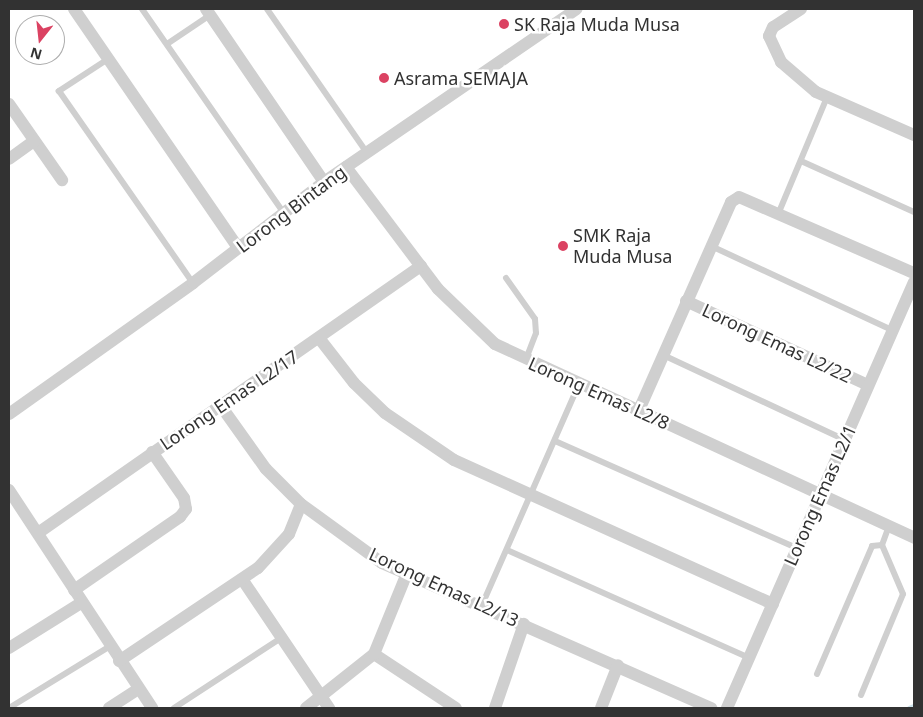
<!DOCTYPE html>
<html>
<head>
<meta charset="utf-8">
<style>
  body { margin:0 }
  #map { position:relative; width:923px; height:717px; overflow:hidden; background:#fff; font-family:"Noto Sans",sans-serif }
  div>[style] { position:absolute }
  .stream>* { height:4px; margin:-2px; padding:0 2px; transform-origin:2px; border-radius:2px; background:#cce2ea }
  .service>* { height:6px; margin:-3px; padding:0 3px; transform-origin:3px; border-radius:3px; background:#cfcfcf }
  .minor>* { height:12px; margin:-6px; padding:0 6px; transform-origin:6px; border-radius:6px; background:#cfcfcf }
  .dots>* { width:14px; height:14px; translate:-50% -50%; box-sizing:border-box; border:2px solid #fff; border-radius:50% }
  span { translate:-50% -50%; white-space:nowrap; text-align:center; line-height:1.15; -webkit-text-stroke:5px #fff; paint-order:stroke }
  .poi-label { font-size:18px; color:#323232 }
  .left { translate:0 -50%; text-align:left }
  .street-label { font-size:18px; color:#323232 }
  .frame { position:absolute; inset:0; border:10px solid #323232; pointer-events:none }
  .north { position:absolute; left:15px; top:15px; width:50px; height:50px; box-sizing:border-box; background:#fff; border:1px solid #adadad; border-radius:50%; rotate:196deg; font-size:14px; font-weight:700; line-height:20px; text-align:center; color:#323232 }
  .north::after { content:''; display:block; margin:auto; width:18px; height:22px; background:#db4262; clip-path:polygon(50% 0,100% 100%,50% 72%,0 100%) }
</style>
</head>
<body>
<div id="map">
  <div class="stream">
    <div style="left:909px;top:708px;width:5px;rotate:-22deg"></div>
  </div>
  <div class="service">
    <div style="left:142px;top:9px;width:249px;rotate:55.2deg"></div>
    <div style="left:267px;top:9px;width:175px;rotate:55.2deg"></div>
    <div style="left:167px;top:44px;width:52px;rotate:-34deg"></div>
    <div style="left:108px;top:59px;width:59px;rotate:146.9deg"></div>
    <div style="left:59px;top:91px;width:234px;rotate:55.1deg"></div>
    <div style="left:801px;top:161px;width:124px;rotate:24.3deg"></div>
    <div style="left:779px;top:212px;width:125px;rotate:-67.3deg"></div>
    <div style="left:711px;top:246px;width:200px;rotate:24.9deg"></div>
    <div style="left:506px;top:278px;width:50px;rotate:54.7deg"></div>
    <div style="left:535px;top:319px;width:14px;rotate:86deg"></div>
    <div style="left:536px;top:333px;width:28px;rotate:111deg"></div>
    <div style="left:663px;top:355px;width:201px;rotate:25deg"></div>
    <div style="left:555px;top:441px;width:265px;rotate:23.9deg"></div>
    <div style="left:507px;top:550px;width:266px;rotate:24deg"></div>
    <div style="left:482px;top:605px;width:241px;rotate:-66.3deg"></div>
    <div style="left:817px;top:674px;width:139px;rotate:-66.7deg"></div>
    <div style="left:872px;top:546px;width:10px;rotate:-6deg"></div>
    <div style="left:861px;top:695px;width:109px;rotate:-67.4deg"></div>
    <div style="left:903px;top:594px;width:53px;rotate:-113.2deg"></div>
    <div style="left:882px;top:545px;width:20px;rotate:-70deg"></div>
    <div style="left:9px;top:708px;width:119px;rotate:-31.5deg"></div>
    <div style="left:174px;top:708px;width:128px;rotate:-33.2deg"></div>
  </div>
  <div class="minor">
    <div style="left:74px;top:9px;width:290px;rotate:55.5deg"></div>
    <div style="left:206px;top:9px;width:209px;rotate:55.7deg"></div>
    <div style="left:801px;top:9px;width:33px;rotate:147deg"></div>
    <div style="left:773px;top:27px;width:10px;rotate:114deg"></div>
    <div style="left:769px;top:36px;width:29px;rotate:65deg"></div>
    <div style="left:781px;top:62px;width:46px;rotate:40.6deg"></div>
    <div style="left:816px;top:92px;width:107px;rotate:23.7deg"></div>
    <div style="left:9px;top:104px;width:93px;rotate:55.1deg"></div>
    <div style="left:9px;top:159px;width:31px;rotate:-36deg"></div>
    <div style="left:346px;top:167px;width:153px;rotate:53deg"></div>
    <div style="left:438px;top:289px;width:79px;rotate:44deg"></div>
    <div style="left:495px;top:344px;width:462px;rotate:24.8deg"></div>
    <div style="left:686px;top:301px;width:200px;rotate:24.8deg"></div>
    <div style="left:319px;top:338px;width:57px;rotate:52.1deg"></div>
    <div style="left:354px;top:383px;width:43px;rotate:44.1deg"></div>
    <div style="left:385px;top:413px;width:83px;rotate:34.3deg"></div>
    <div style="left:454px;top:460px;width:350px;rotate:24.3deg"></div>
    <div style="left:221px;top:406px;width:77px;rotate:54.5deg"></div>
    <div style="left:266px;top:469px;width:49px;rotate:45deg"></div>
    <div style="left:301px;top:504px;width:100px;rotate:36.1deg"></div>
    <div style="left:382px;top:563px;width:360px;rotate:23.8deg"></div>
    <div style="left:639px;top:410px;width:227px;rotate:-66.1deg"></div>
    <div style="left:731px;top:202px;width:9px;rotate:-32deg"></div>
    <div style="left:739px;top:197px;width:191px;rotate:23.5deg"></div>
    <div style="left:9px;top:414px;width:226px;rotate:-35.4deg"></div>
    <div style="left:193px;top:283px;width:165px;rotate:-37.6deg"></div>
    <div style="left:324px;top:182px;width:306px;rotate:-34.4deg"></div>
    <div style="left:9px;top:490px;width:261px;rotate:56.7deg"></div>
    <div style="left:38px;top:533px;width:467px;rotate:-34.9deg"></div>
    <div style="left:242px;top:579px;width:156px;rotate:56deg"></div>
    <div style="left:74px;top:590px;width:129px;rotate:-34.6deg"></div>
    <div style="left:180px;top:517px;width:10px;rotate:-53deg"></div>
    <div style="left:186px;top:509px;width:11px;rotate:-100deg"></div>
    <div style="left:184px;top:498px;width:56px;rotate:-124.8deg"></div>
    <div style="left:9px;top:648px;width:85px;rotate:-32deg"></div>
    <div style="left:374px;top:654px;width:98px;rotate:33.4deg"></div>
    <div style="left:119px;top:661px;width:167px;rotate:-33.8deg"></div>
    <div style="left:258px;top:568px;width:46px;rotate:-47.6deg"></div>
    <div style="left:289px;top:534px;width:32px;rotate:-68deg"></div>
    <div style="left:109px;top:708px;width:35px;rotate:-33deg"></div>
    <div style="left:306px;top:708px;width:87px;rotate:-38.5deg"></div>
    <div style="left:374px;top:654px;width:87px;rotate:-67.8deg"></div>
    <div style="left:495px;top:708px;width:89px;rotate:-71deg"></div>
    <div style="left:601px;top:708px;width:46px;rotate:-68.4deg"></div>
    <div style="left:727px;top:708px;width:465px;rotate:-66.3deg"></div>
  </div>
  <div class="dots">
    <div style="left:504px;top:24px;background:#db4262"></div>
    <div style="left:384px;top:78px;background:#db4262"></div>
    <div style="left:563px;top:246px;background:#db4262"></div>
  </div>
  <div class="poi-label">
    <span class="left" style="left:514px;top:24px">SK Raja Muda Musa</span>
    <span class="left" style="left:394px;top:78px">Asrama SEMAJA</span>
    <span class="left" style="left:573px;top:246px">SMK Raja<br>Muda Musa</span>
  </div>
  <div class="street-label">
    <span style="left:291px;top:209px;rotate:-37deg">Lorong Bintang</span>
    <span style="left:777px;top:343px;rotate:25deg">Lorong Emas L2/22</span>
    <span style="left:599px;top:393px;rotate:24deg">Lorong Emas L2/8</span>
    <span style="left:229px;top:400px;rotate:-34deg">Lorong Emas L2/17</span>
    <span style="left:820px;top:495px;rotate:-66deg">Lorong Emas L2/1</span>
    <span style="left:444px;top:587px;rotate:25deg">Lorong Emas L2/13</span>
  </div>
  <div class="frame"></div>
  <div class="north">N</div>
</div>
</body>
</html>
